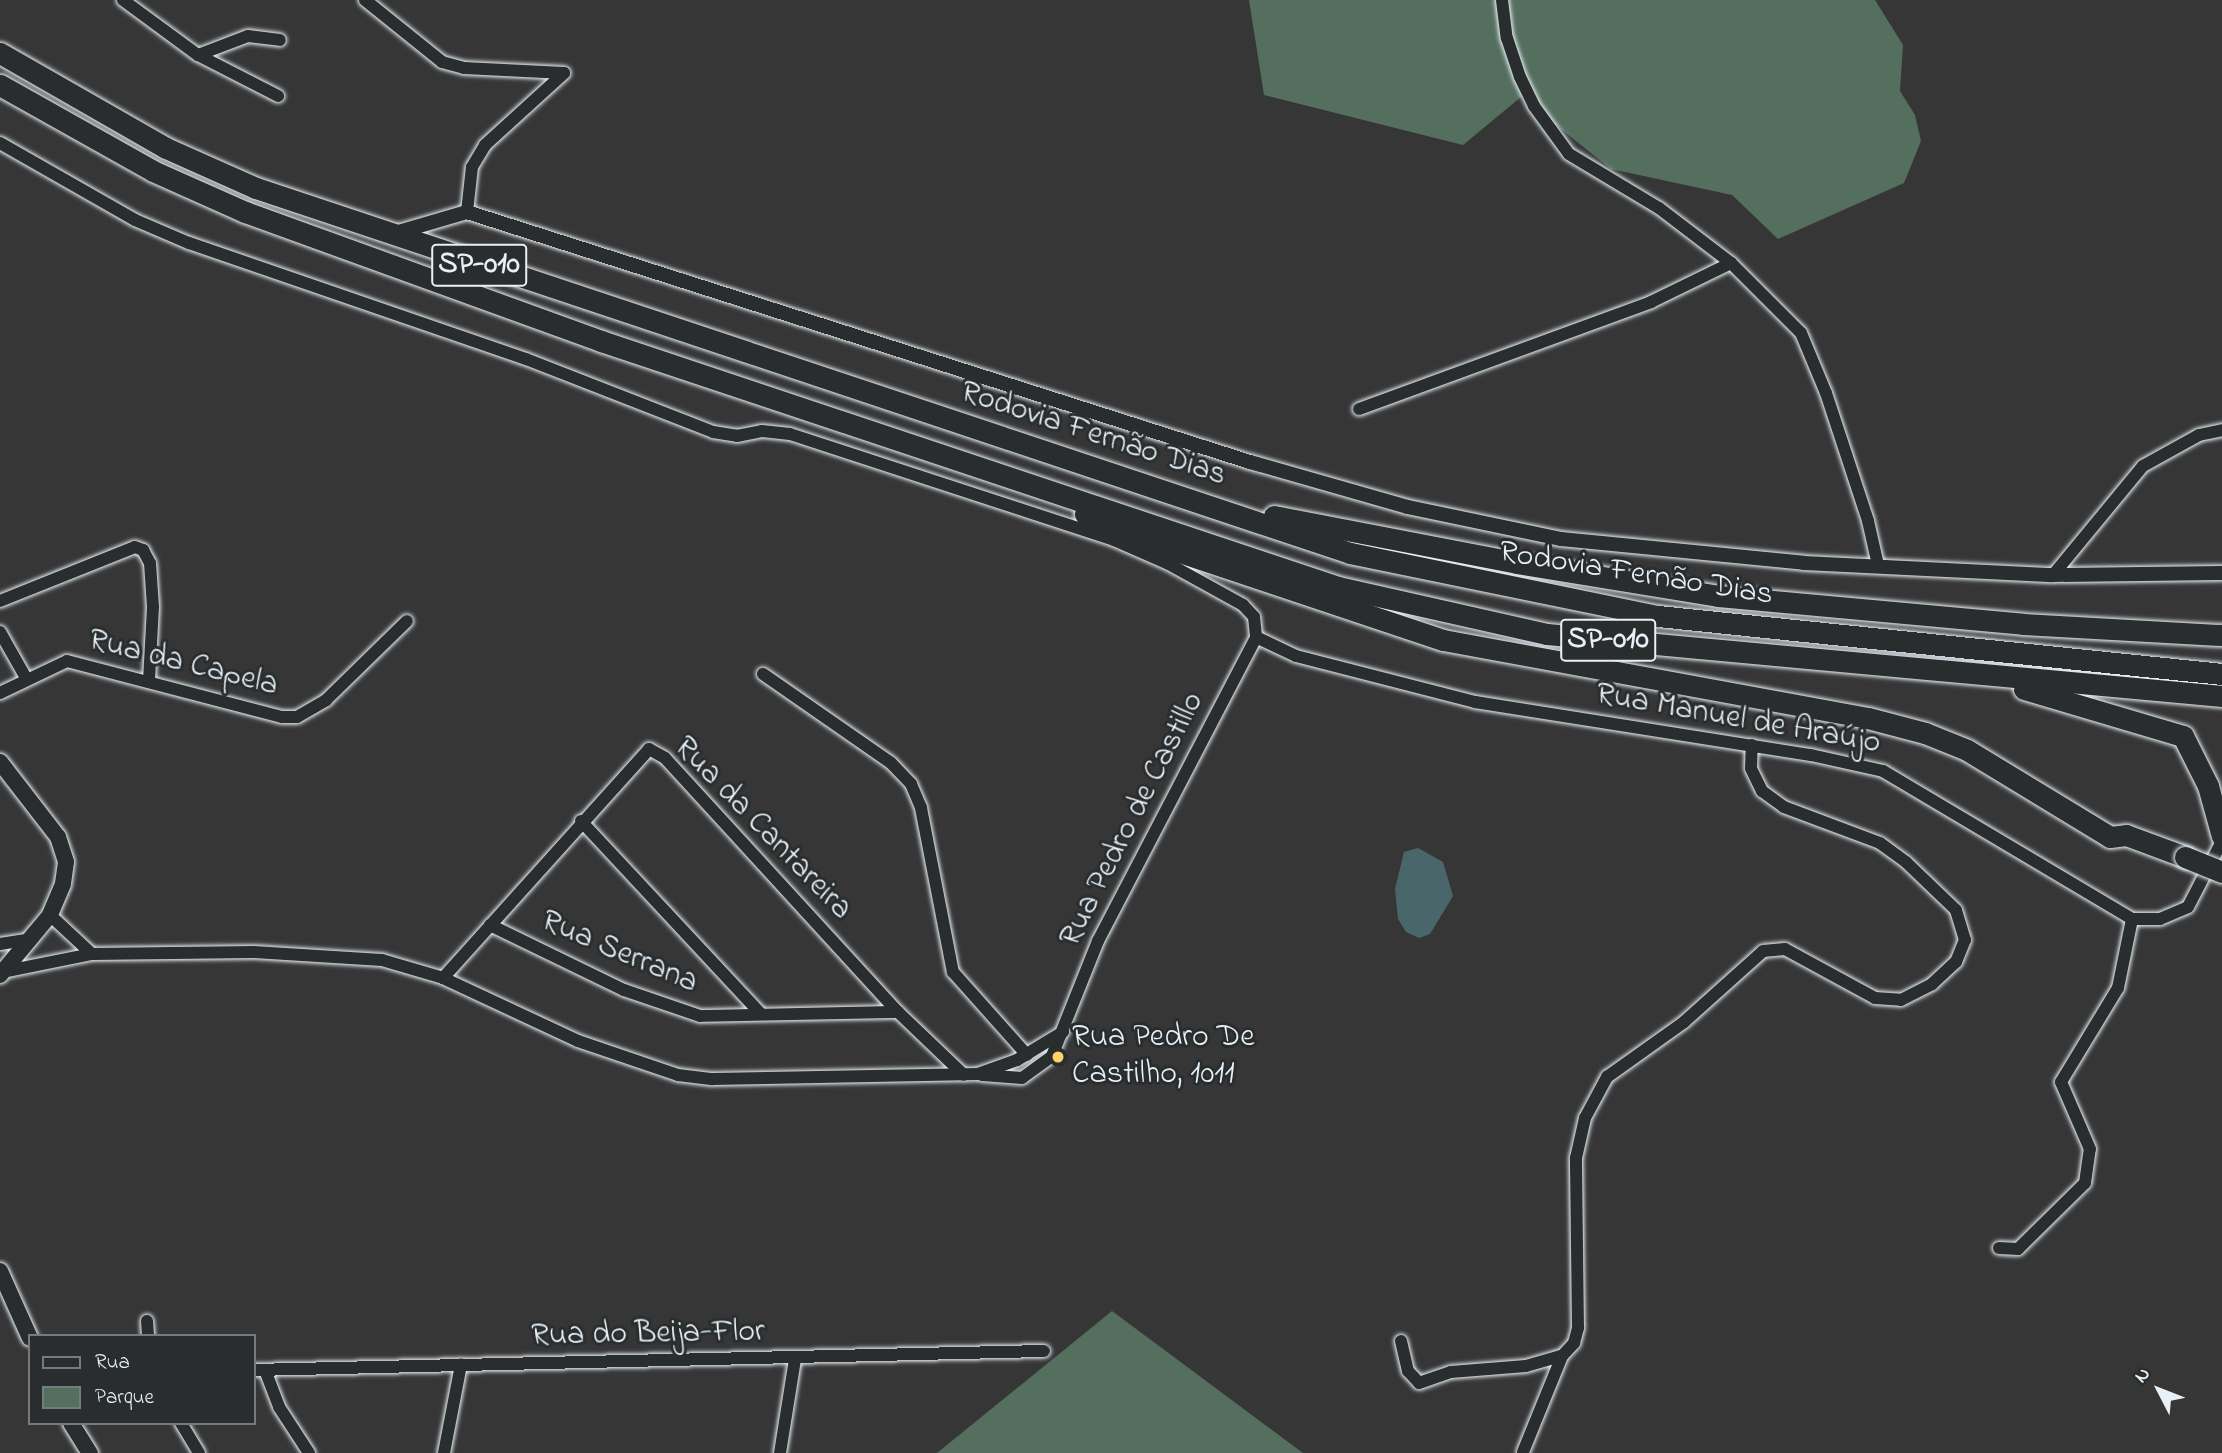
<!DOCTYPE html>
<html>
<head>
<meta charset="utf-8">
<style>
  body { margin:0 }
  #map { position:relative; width:2222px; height:1453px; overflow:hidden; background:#373636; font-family:"Indie Flower",sans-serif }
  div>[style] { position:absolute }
  .green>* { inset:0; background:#546f5e }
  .water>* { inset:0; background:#49676b }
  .roads { filter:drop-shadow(0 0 2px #e8f1f8) drop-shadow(0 0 2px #e8f1f8) }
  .minor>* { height:12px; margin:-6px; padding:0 6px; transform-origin:6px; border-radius:6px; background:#2a2d2e }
  .tertiary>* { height:14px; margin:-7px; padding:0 7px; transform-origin:7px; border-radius:7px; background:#2a2d2e }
  .secondary>* { height:16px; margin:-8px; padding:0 8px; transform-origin:8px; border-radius:8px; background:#2a2d2e }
  .motorway>* { height:21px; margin:-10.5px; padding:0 10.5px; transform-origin:10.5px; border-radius:10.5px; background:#2a2d2e }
  .bridges { filter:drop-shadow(0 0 2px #e8f1f8) drop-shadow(0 0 2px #e8f1f8) }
  .motorway-bridge>* { height:21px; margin:-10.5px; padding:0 10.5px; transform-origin:10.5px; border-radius:10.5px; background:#2a2d2e }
  .dots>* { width:19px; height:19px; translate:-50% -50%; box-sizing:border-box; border:4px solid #2a2d2e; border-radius:50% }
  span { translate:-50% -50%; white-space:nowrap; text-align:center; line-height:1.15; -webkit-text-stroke:6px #2a2d2e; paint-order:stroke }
  .shield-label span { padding:2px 5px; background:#2a2d2e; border:2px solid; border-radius:5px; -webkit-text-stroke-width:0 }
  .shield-label { font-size:30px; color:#e8f1f8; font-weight:700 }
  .street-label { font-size:32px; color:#e8f1f8 }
  .poi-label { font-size:32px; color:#e8f1f8 }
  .left { translate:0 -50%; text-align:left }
  .legend { position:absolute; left:28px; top:1334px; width:228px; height:91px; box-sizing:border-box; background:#2a2d2e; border:2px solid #767b7f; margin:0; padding:9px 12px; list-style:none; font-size:21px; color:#e8f1f8 }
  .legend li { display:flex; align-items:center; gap:14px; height:35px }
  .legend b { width:35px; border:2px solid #767b7f }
  .north { position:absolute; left:2124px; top:1355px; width:70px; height:70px; -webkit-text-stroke:5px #2a2d2e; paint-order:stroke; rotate:312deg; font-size:19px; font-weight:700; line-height:28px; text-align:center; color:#e8f1f8 }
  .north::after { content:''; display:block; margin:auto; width:24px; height:32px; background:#e8f1f8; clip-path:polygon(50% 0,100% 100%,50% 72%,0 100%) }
</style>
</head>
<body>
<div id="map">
  <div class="green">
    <div style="clip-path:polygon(1249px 0,1875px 0,1903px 45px,1900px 91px,1915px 115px,1921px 141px,1904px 183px,1778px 239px,1732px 195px,1611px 169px,1521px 97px,1463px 145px,1264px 95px)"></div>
    <div style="clip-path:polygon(1112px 1311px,1303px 1453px,937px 1453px)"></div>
  </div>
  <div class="water">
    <div style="clip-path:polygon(1418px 848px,1443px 862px,1453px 896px,1430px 934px,1419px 938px,1406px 932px,1398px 919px,1395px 889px,1404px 852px)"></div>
  </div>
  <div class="roads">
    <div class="minor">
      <div style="left:123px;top:0;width:93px;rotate:36.3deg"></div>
      <div style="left:198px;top:55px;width:90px;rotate:27.1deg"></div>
      <div style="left:365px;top:0;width:99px;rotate:38.8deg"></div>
      <div style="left:442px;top:62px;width:23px;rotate:15deg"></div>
      <div style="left:464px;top:68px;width:100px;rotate:2.9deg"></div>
      <div style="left:1502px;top:0;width:38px;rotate:83deg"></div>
      <div style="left:1507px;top:38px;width:41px;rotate:71.6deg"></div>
      <div style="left:1520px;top:77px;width:32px;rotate:64deg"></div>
      <div style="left:1534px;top:106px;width:59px;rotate:53.9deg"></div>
      <div style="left:1569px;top:154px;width:105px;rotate:31deg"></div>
      <div style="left:1659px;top:208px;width:91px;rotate:37.4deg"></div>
      <div style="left:1731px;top:263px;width:99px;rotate:45deg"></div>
      <div style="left:1801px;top:333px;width:65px;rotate:67.4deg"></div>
      <div style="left:1826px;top:393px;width:135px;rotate:71.8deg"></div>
      <div style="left:1868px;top:521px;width:45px;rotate:77.2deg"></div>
      <div style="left:198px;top:55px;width:53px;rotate:-20.8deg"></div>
      <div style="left:248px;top:36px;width:32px;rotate:7deg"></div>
      <div style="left:0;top:143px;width:155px;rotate:29.7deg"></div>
      <div style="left:135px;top:220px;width:59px;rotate:23.1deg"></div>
      <div style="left:189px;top:243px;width:356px;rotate:19deg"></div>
      <div style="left:526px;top:359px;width:201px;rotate:21.3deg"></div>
      <div style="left:713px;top:432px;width:24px;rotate:9deg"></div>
      <div style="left:737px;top:436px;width:25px;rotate:-11deg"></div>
      <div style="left:762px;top:431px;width:28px;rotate:6deg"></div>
      <div style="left:790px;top:434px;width:341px;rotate:18.1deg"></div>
      <div style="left:1114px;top:540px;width:58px;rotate:23.5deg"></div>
      <div style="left:1167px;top:563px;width:87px;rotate:28.9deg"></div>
      <div style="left:1243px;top:605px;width:16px;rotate:47deg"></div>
      <div style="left:1254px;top:617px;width:20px;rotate:84deg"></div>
      <div style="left:467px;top:212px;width:45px;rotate:-83.7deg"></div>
      <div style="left:472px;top:167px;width:26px;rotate:-59deg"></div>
      <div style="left:485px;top:145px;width:107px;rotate:-42.3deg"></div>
      <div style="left:1359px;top:409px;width:311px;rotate:-20.1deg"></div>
      <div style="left:1651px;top:302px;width:89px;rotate:-26deg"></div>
      <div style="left:2053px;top:575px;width:141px;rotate:-50.5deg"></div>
      <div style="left:2143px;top:466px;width:64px;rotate:-29deg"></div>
      <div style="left:2199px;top:435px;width:24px;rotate:-12deg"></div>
      <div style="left:0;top:601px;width:145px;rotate:-21.8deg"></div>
      <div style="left:135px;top:547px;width:9px;rotate:21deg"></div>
      <div style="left:143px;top:550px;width:15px;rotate:62deg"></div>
      <div style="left:150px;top:563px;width:44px;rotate:86.1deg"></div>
      <div style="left:153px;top:607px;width:75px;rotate:93.1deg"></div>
      <div style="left:0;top:632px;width:53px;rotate:60.5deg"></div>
      <div style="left:1256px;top:637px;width:44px;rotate:25.4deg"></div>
      <div style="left:1296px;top:656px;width:185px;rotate:14.4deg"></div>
      <div style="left:1475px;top:702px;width:340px;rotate:9deg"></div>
      <div style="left:1811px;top:755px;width:74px;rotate:12.5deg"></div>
      <div style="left:1883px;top:771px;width:290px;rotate:30.7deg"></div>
      <div style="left:2132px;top:919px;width:28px"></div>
      <div style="left:2160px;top:919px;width:30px;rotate:-23deg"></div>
      <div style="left:2188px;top:907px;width:74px;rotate:-62.7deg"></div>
      <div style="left:763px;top:674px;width:156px;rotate:34.8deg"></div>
      <div style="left:891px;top:763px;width:29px;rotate:46deg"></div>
      <div style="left:911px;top:784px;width:26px;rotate:67deg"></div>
      <div style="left:921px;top:808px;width:167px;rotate:79deg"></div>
      <div style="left:953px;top:972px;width:111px;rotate:48.3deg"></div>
      <div style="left:0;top:693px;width:74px;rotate:-25.5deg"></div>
      <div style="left:67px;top:661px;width:222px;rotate:14.6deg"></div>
      <div style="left:282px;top:717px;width:15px"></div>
      <div style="left:297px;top:717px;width:34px;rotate:-30deg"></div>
      <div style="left:326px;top:700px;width:113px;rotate:-44.3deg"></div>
      <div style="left:581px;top:821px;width:262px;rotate:47deg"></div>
      <div style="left:50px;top:915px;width:57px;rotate:42.9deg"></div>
      <div style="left:490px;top:925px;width:149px;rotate:25.9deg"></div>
      <div style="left:624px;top:990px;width:80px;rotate:18.9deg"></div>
      <div style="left:700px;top:1016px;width:198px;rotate:-1.2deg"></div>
      <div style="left:0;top:944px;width:33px;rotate:-9deg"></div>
      <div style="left:2px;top:972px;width:92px;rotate:-11.3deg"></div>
      <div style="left:92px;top:954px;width:162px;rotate:-0.7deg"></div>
      <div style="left:254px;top:952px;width:128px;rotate:3.6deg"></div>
      <div style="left:382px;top:960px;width:64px;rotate:16.4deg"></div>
      <div style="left:443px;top:978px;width:149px;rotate:25deg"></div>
      <div style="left:578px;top:1041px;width:106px;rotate:18.8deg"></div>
      <div style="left:678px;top:1075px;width:35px;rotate:7deg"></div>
      <div style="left:713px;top:1079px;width:265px;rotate:-1.1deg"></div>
      <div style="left:978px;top:1074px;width:41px;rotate:-19.7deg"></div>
      <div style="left:1017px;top:1060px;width:54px;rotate:-31.3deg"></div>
      <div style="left:443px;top:978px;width:308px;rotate:-48deg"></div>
      <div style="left:649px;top:749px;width:18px;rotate:29deg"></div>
      <div style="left:665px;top:758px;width:345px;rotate:47.5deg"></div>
      <div style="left:898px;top:1012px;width:91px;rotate:43.7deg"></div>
      <div style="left:982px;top:1075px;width:40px;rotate:4.3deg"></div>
      <div style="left:1022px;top:1078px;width:37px;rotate:-36deg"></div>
      <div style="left:1052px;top:1056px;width:124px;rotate:-68.2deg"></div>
      <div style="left:1098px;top:941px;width:343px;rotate:-62.5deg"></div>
      <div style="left:1999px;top:1248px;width:19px;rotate:3deg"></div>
      <div style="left:2018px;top:1249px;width:94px;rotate:-44.6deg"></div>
      <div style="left:2085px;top:1183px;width:34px;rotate:-82deg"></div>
      <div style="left:2090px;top:1149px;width:73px;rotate:-113.4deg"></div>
      <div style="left:2061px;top:1082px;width:110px;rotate:-58.8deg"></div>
      <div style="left:2118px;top:988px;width:70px;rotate:-78.5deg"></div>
      <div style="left:147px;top:1321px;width:15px;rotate:86deg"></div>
      <div style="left:1401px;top:1341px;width:31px;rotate:77deg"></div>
      <div style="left:1408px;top:1371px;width:16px;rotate:47deg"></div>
      <div style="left:1419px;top:1383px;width:34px;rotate:-19deg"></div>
      <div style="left:1451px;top:1372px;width:75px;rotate:-4.6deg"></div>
      <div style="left:1526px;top:1366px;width:37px;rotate:-16deg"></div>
      <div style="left:254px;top:1370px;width:790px;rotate:-1.38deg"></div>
      <div style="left:265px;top:1370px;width:40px;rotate:69deg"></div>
      <div style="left:279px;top:1407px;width:55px;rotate:56.9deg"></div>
      <div style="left:181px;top:1423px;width:35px;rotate:59deg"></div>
      <div style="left:1523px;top:1452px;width:104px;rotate:-67.9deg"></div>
      <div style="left:1562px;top:1356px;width:18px;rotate:-47deg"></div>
      <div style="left:1574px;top:1343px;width:16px;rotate:-75deg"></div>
      <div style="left:1578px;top:1328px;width:170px;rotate:-90.7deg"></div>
      <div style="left:1576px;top:1158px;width:41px;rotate:-77.3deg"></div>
      <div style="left:1585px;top:1118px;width:47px;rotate:-61.8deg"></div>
      <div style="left:1607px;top:1077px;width:95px;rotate:-35.5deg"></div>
      <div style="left:1684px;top:1022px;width:106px;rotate:-41.9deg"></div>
      <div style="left:1763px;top:951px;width:22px;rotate:-5deg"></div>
      <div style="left:1785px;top:949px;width:102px;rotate:28.6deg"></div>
      <div style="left:1875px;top:998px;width:26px;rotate:4deg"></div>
      <div style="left:1901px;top:1000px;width:35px;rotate:-27deg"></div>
      <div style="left:1932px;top:984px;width:33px;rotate:-43deg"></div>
      <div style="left:1956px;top:962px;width:24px;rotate:-68deg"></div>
      <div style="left:1965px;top:940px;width:31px;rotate:-107deg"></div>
      <div style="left:1956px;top:910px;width:69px;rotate:-136.2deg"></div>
      <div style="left:1906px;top:862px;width:32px;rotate:-144deg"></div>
      <div style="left:1880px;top:843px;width:103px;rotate:-159.4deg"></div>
      <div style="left:1784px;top:807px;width:27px;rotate:-144deg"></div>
      <div style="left:1762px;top:791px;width:25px;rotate:-116deg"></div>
      <div style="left:1751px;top:768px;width:23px;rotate:-88deg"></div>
      <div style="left:444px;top:1453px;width:90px;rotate:-79.1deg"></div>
      <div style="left:780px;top:1453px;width:95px;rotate:-80.9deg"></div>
    </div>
    <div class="tertiary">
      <div style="left:395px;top:233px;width:75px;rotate:-16.3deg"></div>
      <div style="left:467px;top:212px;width:822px;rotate:17.71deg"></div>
      <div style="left:1250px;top:462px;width:164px;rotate:15.9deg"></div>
      <div style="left:1408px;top:507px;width:156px;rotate:11.8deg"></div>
      <div style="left:1561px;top:539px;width:244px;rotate:5.6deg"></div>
      <div style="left:1804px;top:563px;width:249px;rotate:2.8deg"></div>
      <div style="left:2053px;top:575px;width:169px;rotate:-0.7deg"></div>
    </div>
    <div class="secondary">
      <div style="left:0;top:762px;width:95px;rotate:52.3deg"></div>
      <div style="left:58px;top:837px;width:26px;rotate:72deg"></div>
      <div style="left:66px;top:862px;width:22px;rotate:98deg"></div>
      <div style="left:63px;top:884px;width:34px;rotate:113deg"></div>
      <div style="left:50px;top:915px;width:78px;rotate:129.8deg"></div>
      <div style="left:0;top:1271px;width:73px;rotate:65.9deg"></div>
      <div style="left:71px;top:1423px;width:36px;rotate:58deg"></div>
    </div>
    <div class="motorway">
      <div style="left:0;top:53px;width:191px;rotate:29.8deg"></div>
      <div style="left:166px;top:148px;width:98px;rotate:24deg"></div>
      <div style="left:256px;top:188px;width:1153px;rotate:18.45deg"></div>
      <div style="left:1350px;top:553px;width:314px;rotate:11.6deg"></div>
      <div style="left:1658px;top:616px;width:567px;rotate:5.87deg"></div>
      <div style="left:0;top:85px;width:176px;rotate:29.3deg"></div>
      <div style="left:153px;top:171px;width:101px;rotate:24deg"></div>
      <div style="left:245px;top:212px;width:379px;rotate:19.9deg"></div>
      <div style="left:601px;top:341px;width:777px;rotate:18.46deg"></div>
      <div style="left:1338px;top:587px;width:214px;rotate:12.7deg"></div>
      <div style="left:1547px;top:634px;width:678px;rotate:5.25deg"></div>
      <div style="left:1085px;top:514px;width:49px;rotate:25.5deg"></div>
      <div style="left:1129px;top:535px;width:331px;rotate:18.5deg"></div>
      <div style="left:1443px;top:640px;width:432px;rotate:10.4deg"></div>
      <div style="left:1868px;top:718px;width:59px;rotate:14.7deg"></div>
      <div style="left:1925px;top:733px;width:45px;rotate:22deg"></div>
      <div style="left:1967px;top:750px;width:167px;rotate:31.3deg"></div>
      <div style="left:2110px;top:837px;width:16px;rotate:-7deg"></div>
      <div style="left:2126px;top:835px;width:63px;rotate:20.4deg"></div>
      <div style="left:1274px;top:516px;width:248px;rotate:10.9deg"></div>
      <div style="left:1517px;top:563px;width:204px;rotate:9.3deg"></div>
      <div style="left:1718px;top:596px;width:306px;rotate:5.2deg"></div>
      <div style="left:2023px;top:624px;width:199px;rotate:3.2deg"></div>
      <div style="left:2024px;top:689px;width:166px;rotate:16.5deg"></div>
      <div style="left:2183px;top:736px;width:56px;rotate:63.4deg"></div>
      <div style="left:2208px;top:786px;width:52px;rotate:74.4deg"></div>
    </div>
  </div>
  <div class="bridges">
    <div class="motorway-bridge">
      <div style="left:2185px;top:857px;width:40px;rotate:22deg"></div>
    </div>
  </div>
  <div class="dots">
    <div style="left:1058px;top:1057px;background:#ffd166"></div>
  </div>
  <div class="shield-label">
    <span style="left:479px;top:265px">SP-010</span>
    <span style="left:1608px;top:640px">SP-010</span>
  </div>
  <div class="street-label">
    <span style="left:1093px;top:435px;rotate:18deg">Rodovia Fernão Dias</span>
    <span style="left:1636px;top:575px;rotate:9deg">Rodovia Fernão Dias</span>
    <span style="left:183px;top:664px;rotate:14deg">Rua da Capela</span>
    <span style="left:1738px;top:720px;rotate:10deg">Rua Manuel de Araújo</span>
    <span style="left:1133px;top:820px;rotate:-63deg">Rua Pedro de Castillo</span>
    <span style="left:762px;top:829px;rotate:46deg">Rua da Cantareira</span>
    <span style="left:619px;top:953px;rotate:23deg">Rua Serrana</span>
    <span style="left:648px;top:1335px;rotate:-1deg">Rua do Beija-Flor</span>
  </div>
  <div class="poi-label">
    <span class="left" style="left:1072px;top:1057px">Rua Pedro De<br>Castilho, 1011</span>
  </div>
  <ul class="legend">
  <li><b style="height:9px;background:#2a2d2e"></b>Rua</li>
  <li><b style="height:19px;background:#546f5e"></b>Parque</li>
  </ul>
  <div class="north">N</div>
</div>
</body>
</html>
